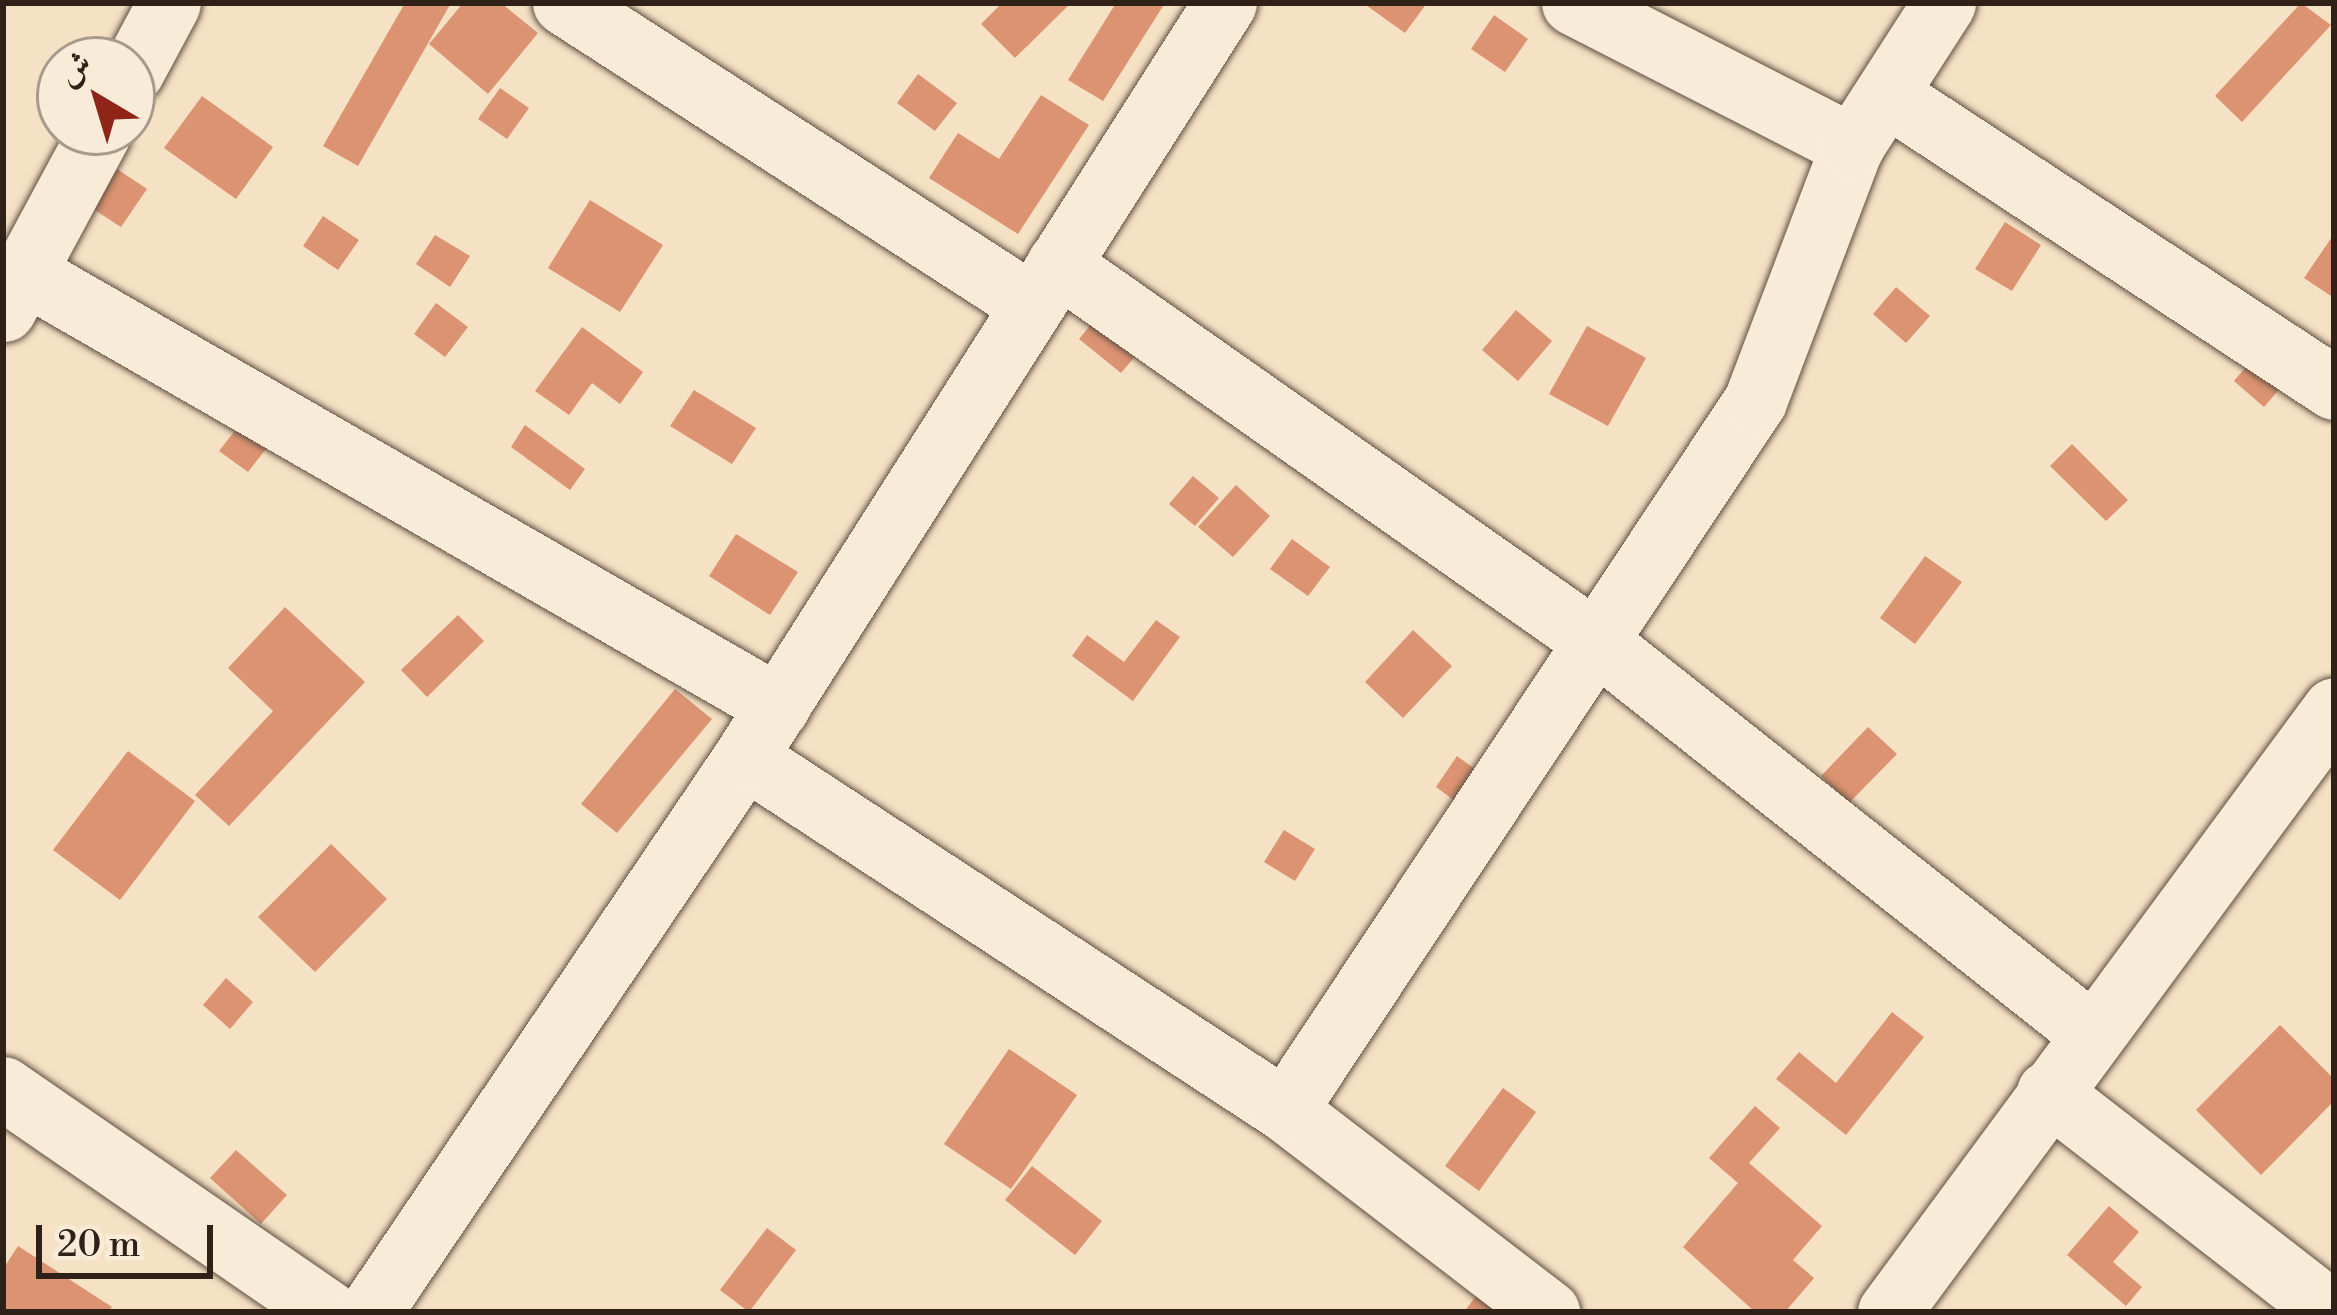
<!DOCTYPE html>
<html>
<head>
<meta charset="utf-8">
<style>
  body { margin:0 }
  #map { position:relative; width:2337px; height:1315px; overflow:hidden; background:#f5e1c4; font-family:"Libre Bodoni",Amiri,serif }
  div>[style] { position:absolute }
  .building>* { inset:0; background:#dc9372 }
  .roads { filter:drop-shadow(0 0 3px #605043) drop-shadow(0 0 3px #605043) }
  .minor>* { height:63px; margin:-31.5px; padding:0 31.5px; transform-origin:31.5px; border-radius:31.5px; background:#f8ecd9 }
  span { translate:-50% -50%; white-space:nowrap; text-align:center; line-height:1.15; -webkit-text-stroke:9px #f8ecd9; paint-order:stroke }
  .frame { position:absolute; inset:0; border:6px solid #2f2018; pointer-events:none }
  .north { position:absolute; left:36px; top:36px; width:120px; height:120px; box-sizing:border-box; background:#f8ecd9; border:3px solid #a89a8c; border-radius:50%; rotate:322deg; font-size:33px; font-weight:700; line-height:48px; text-align:center; color:#2f2018 }
  .north::after { content:''; display:block; margin:auto; width:42px; height:54px; background:#8f2418; clip-path:polygon(50% 0,100% 100%,50% 72%,0 100%) }
  .scale { position:absolute; left:36px; top:1225px; width:177px; height:54px; box-sizing:border-box; border:6px solid #2f2018; border-top:0; padding-left:15px; font-size:36px; line-height:42px; white-space:nowrap; color:#2f2018; -webkit-text-stroke:9px #f8ecd9; paint-order:stroke }
</style>
</head>
<body>
<div id="map">
  <div class="building">
    <div style="clip-path:polygon(405px 3px,451px 3px,358px 166px,323px 146px)"></div>
    <div style="clip-path:polygon(463px 3px,501px 3px,538px 33px,488px 94px,429px 44px)"></div>
    <div style="clip-path:polygon(1002px 3px,1071px 3px,1015px 58px,981px 24px)"></div>
    <div style="clip-path:polygon(1116px 3px,1165px 3px,1103px 101px,1068px 80px)"></div>
    <div style="clip-path:polygon(1363px 3px,1427px 3px,1405px 33px)"></div>
    <div style="clip-path:polygon(2301px 3px,2331px 25px,2242px 122px,2215px 96px)"></div>
    <div style="clip-path:polygon(1494px 15px,1528px 39px,1505px 72px,1471px 49px)"></div>
    <div style="clip-path:polygon(918px 74px,957px 103px,935px 131px,897px 103px)"></div>
    <div style="clip-path:polygon(500px 88px,529px 108px,507px 139px,478px 119px)"></div>
    <div style="clip-path:polygon(1041px 95px,1089px 125px,1018px 234px,929px 178px,958px 133px,999px 159px)"></div>
    <div style="clip-path:polygon(202px 96px,273px 147px,236px 199px,164px 148px)"></div>
    <div style="clip-path:polygon(117px 169px,147px 189px,121px 227px,90px 207px)"></div>
    <div style="clip-path:polygon(590px 200px,663px 245px,620px 312px,548px 268px)"></div>
    <div style="clip-path:polygon(323px 216px,359px 240px,338px 270px,303px 246px)"></div>
    <div style="clip-path:polygon(2005px 222px,2041px 245px,2012px 291px,1975px 269px)"></div>
    <div style="clip-path:polygon(2334px 234px,2334px 298px,2304px 278px)"></div>
    <div style="clip-path:polygon(435px 235px,470px 256px,450px 287px,416px 264px)"></div>
    <div style="clip-path:polygon(1896px 287px,1930px 316px,1906px 343px,1873px 314px)"></div>
    <div style="clip-path:polygon(436px 303px,468px 327px,445px 357px,414px 334px)"></div>
    <div style="clip-path:polygon(1516px 310px,1552px 341px,1518px 381px,1482px 350px)"></div>
    <div style="clip-path:polygon(1102px 311px,1144px 346px,1121px 373px,1079px 339px)"></div>
    <div style="clip-path:polygon(1587px 326px,1646px 358px,1608px 426px,1549px 394px)"></div>
    <div style="clip-path:polygon(582px 327px,643px 372px,620px 404px,592px 383px,569px 415px,535px 391px)"></div>
    <div style="clip-path:polygon(2258px 353px,2288px 379px,2264px 407px,2234px 381px)"></div>
    <div style="clip-path:polygon(694px 390px,756px 428px,732px 464px,670px 426px)"></div>
    <div style="clip-path:polygon(245px 418px,273px 440px,248px 472px,219px 451px)"></div>
    <div style="clip-path:polygon(525px 425px,585px 469px,570px 490px,511px 447px)"></div>
    <div style="clip-path:polygon(2072px 444px,2128px 500px,2106px 521px,2050px 466px)"></div>
    <div style="clip-path:polygon(1193px 476px,1219px 498px,1195px 526px,1169px 504px)"></div>
    <div style="clip-path:polygon(1236px 485px,1270px 516px,1233px 557px,1198px 527px)"></div>
    <div style="clip-path:polygon(736px 534px,798px 572px,770px 615px,709px 576px)"></div>
    <div style="clip-path:polygon(1292px 539px,1330px 567px,1308px 596px,1270px 569px)"></div>
    <div style="clip-path:polygon(1925px 556px,1962px 582px,1915px 644px,1880px 618px)"></div>
    <div style="clip-path:polygon(285px 607px,365px 682px,229px 826px,195px 795px,273px 711px,228px 668px)"></div>
    <div style="clip-path:polygon(458px 615px,484px 641px,427px 697px,401px 670px)"></div>
    <div style="clip-path:polygon(1156px 620px,1180px 637px,1133px 701px,1072px 656px,1087px 635px,1124px 662px)"></div>
    <div style="clip-path:polygon(1413px 630px,1452px 666px,1403px 718px,1365px 682px)"></div>
    <div style="clip-path:polygon(675px 689px,712px 719px,617px 833px,581px 804px)"></div>
    <div style="clip-path:polygon(1868px 727px,1897px 754px,1849px 803px,1821px 776px)"></div>
    <div style="clip-path:polygon(128px 751px,195px 801px,120px 900px,53px 850px)"></div>
    <div style="clip-path:polygon(1457px 756px,1489px 779px,1467px 810px,1436px 787px)"></div>
    <div style="clip-path:polygon(1284px 830px,1315px 849px,1295px 881px,1264px 862px)"></div>
    <div style="clip-path:polygon(331px 844px,387px 899px,315px 972px,258px 917px)"></div>
    <div style="clip-path:polygon(226px 978px,253px 1002px,230px 1029px,203px 1005px)"></div>
    <div style="clip-path:polygon(1892px 1012px,1924px 1037px,1846px 1135px,1776px 1079px,1799px 1052px,1836px 1083px)"></div>
    <div style="clip-path:polygon(2280px 1025px,2334px 1079px,2334px 1101px,2261px 1175px,2196px 1110px)"></div>
    <div style="clip-path:polygon(1009px 1049px,1077px 1095px,1011px 1189px,944px 1144px)"></div>
    <div style="clip-path:polygon(1503px 1088px,1536px 1112px,1479px 1191px,1445px 1166px)"></div>
    <div style="clip-path:polygon(1755px 1106px,1780px 1128px,1749px 1163px,1822px 1226px,1793px 1260px,1814px 1278px,1785px 1312px,1755px 1312px,1683px 1247px,1738px 1183px,1709px 1158px)"></div>
    <div style="clip-path:polygon(236px 1150px,287px 1195px,261px 1224px,210px 1178px)"></div>
    <div style="clip-path:polygon(1032px 1166px,1102px 1221px,1075px 1255px,1005px 1200px)"></div>
    <div style="clip-path:polygon(2109px 1206px,2139px 1232px,2113px 1262px,2142px 1287px,2126px 1306px,2067px 1255px)"></div>
    <div style="clip-path:polygon(767px 1228px,796px 1250px,749px 1312px,720px 1290px)"></div>
    <div style="clip-path:polygon(18px 1246px,112px 1307px,108px 1312px,3px 1312px,3px 1269px)"></div>
    <div style="clip-path:polygon(1485px 1284px,1508px 1312px,1464px 1312px)"></div>
  </div>
  <div class="roads">
    <div class="minor">
      <div style="left:564px;top:3px;width:557px;rotate:32.83deg"></div>
      <div style="left:1573px;top:3px;width:314px;rotate:27.1deg"></div>
      <div style="left:132px;top:72px;width:78px;rotate:-61.8deg"></div>
      <div style="left:1886px;top:94px;width:536px;rotate:33.27deg"></div>
      <div style="left:1058px;top:264px;width:665px;rotate:35.08deg"></div>
      <div style="left:1602px;top:646px;width:625px;rotate:38.37deg"></div>
      <div style="left:25px;top:273px;width:869px;rotate:29.9deg"></div>
      <div style="left:4px;top:310px;width:202px;rotate:-61.7deg"></div>
      <div style="left:745px;top:757px;width:645px;rotate:33.17deg"></div>
      <div style="left:1285px;top:1110px;width:332px;rotate:37.5deg"></div>
      <div style="left:3px;top:1088px;width:395px;rotate:34.6deg"></div>
      <div style="left:2048px;top:1092px;width:359px;rotate:37.8deg"></div>
      <div style="left:1285px;top:1110px;width:851px;rotate:-56.46deg"></div>
      <div style="left:1755px;top:401px;width:273px;rotate:-69.2deg"></div>
      <div style="left:1852px;top:146px;width:170px;rotate:-57.2deg"></div>
      <div style="left:370px;top:1312px;width:670px;rotate:-55.95deg"></div>
      <div style="left:745px;top:757px;width:894px;rotate:-57.52deg"></div>
      <div style="left:1889px;top:1312px;width:749px;rotate:-53.57deg"></div>
    </div>
  </div>
  <div class="frame"></div>
  <div class="north">ش</div>
  <div class="scale">20 m</div>
</div>
</body>
</html>
